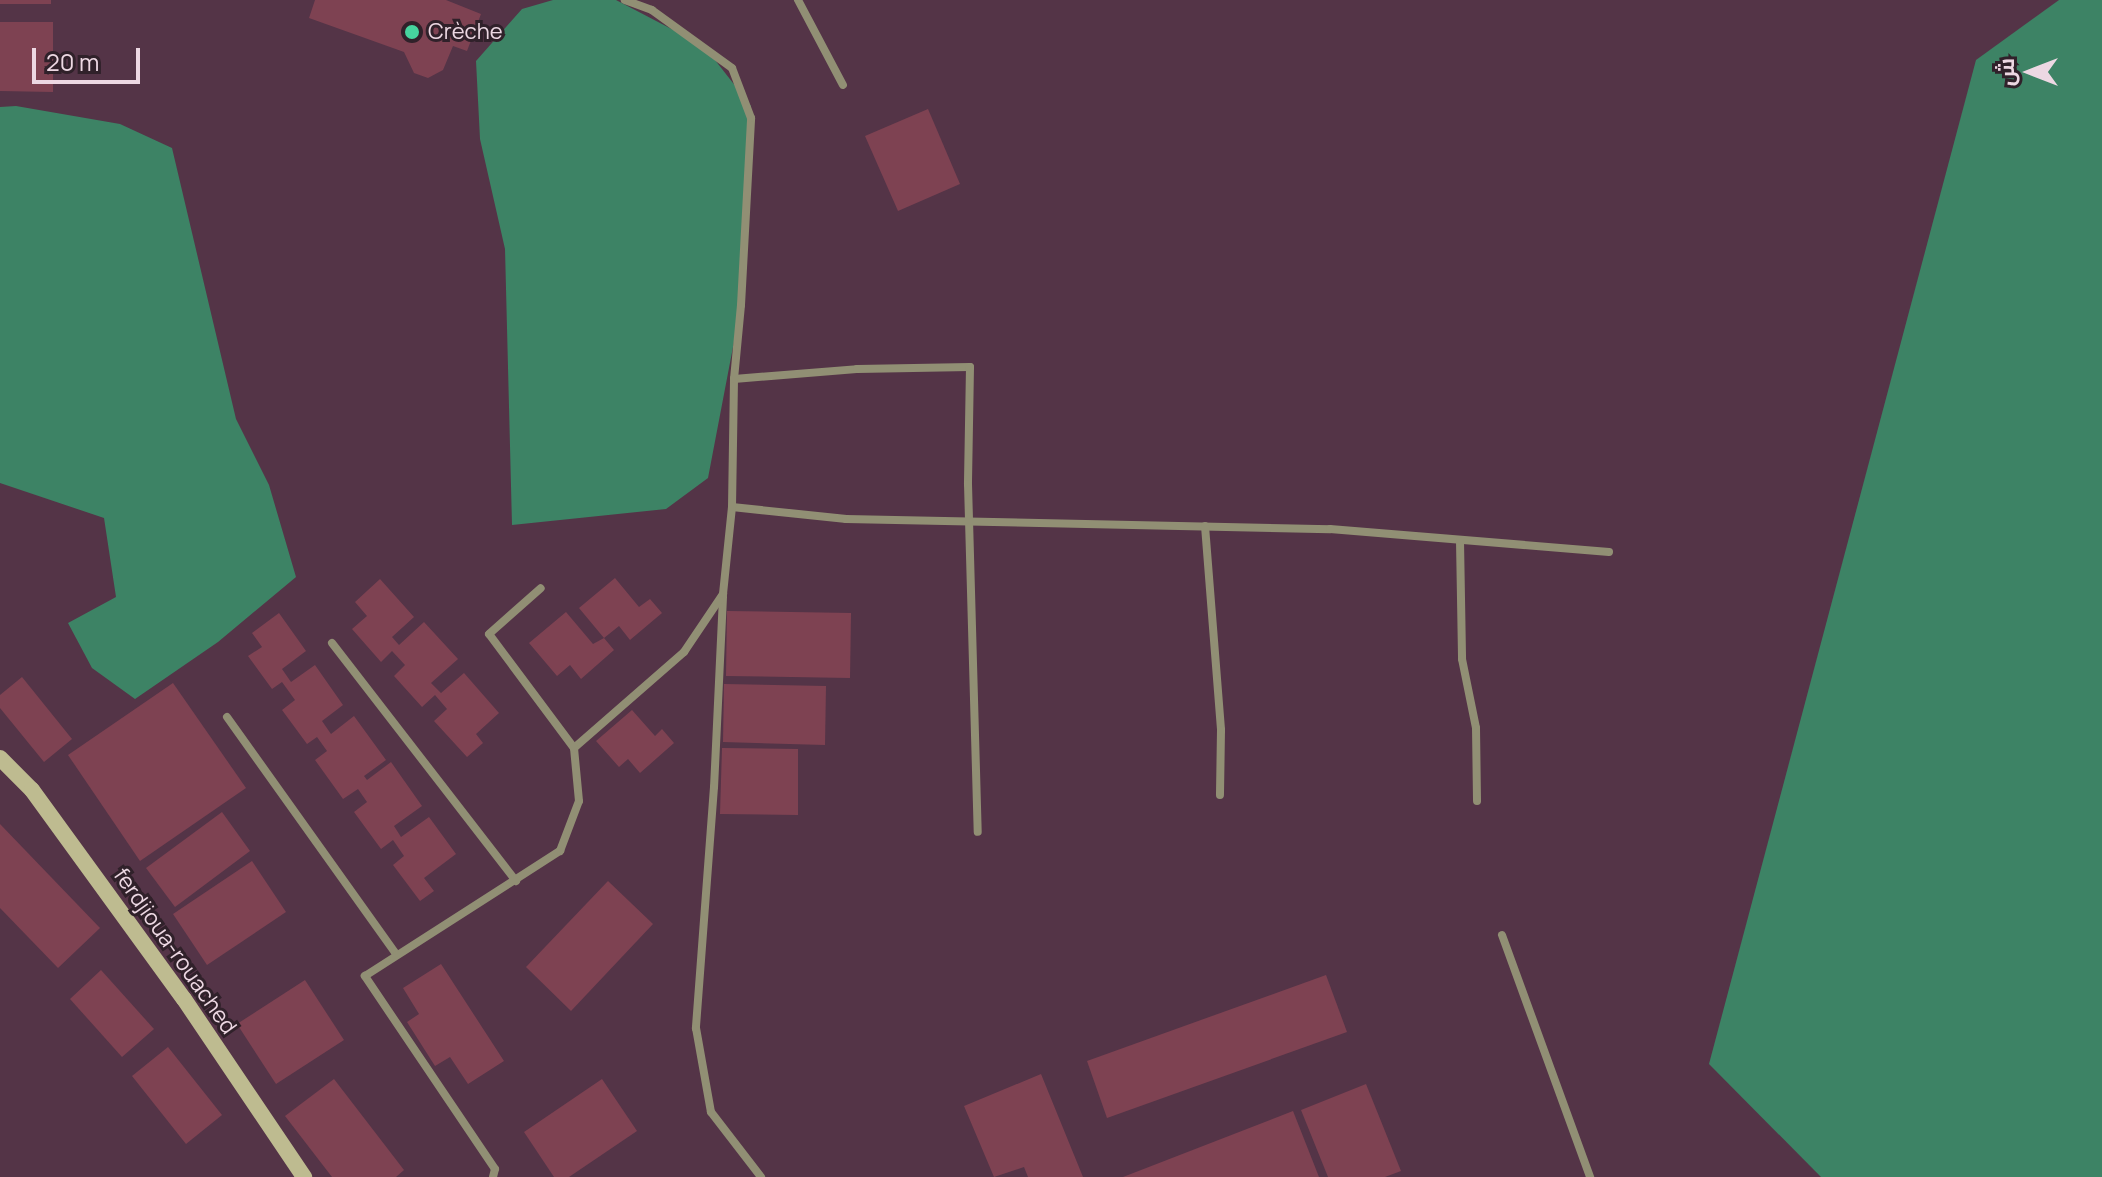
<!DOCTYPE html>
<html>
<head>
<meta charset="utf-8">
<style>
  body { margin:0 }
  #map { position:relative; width:2102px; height:1177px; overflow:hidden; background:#543447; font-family:Manrope,Cairo,sans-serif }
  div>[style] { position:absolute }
  .forest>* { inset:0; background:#3d8365 }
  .building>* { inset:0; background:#7e4252 }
  .minor>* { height:8px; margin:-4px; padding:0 4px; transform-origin:4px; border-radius:4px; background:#918f74 }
  .secondary>* { height:16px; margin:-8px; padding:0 8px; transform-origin:8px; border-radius:8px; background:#bebb90 }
  .dots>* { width:22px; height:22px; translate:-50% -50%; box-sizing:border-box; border:4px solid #30212a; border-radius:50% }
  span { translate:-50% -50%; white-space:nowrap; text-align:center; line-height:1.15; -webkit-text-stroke:6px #30212a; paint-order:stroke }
  .poi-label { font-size:22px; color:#edd8e3 }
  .left { translate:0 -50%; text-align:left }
  .street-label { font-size:22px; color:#edd8e3 }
  .north { position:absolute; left:1990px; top:32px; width:80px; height:80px; -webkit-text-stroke:6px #30212a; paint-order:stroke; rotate:270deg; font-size:22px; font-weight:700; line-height:32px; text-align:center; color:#edd8e3 }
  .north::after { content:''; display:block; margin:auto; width:28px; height:36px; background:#edd8e3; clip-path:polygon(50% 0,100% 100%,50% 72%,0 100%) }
  .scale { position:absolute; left:32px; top:48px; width:108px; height:36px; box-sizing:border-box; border:4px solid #edd8e3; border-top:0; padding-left:10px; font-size:24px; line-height:28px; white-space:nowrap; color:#edd8e3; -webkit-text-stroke:6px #30212a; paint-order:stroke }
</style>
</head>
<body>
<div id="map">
  <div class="forest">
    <div style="clip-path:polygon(553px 0,616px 0,704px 46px,751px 106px,741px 305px,708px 478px,666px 509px,512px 525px,505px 249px,480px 139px,476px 61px,522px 9px)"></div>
    <div style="clip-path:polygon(2059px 0,2102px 0,2102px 1177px,1821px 1177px,1709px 1064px,1976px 60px)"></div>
    <div style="clip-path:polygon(16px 106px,120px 124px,172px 148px,236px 419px,269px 485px,296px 577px,218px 642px,135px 699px,92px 668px,68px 623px,116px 597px,104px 518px,0 483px,0 107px)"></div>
  </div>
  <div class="building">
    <div style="clip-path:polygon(0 0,51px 0,51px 4px,0 4px)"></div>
    <div style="clip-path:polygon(315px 0,446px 0,481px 14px,467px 51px,453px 46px,443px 70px,428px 78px,414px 73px,404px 52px,309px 18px)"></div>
    <div style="clip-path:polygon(0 22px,53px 22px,53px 92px,0 91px)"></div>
    <div style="clip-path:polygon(928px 109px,960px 184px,898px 211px,865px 136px)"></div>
    <div style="clip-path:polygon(615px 578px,639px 607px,650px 599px,662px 613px,630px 640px,619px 626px,604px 638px,614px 650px,581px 679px,570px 665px,557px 676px,529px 643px,566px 612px,593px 644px,604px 638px,579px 608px)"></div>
    <div style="clip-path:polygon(380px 579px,414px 617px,392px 637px,399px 645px,424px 622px,458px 659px,431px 683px,441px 693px,464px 673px,499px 713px,476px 734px,483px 743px,467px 757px,434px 721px,447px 709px,435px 695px,422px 707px,394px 676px,405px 665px,392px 651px,381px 662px,352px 629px,367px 616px,355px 602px)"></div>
    <div style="clip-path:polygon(727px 611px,851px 613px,850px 678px,726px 676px)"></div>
    <div style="clip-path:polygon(279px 613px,306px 651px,282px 669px,291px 682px,315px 665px,343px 705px,322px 721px,331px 734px,354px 716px,386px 760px,364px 776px,367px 780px,391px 762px,422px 806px,394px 826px,401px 837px,429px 817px,456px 854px,424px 878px,434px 891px,420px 901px,393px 865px,404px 856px,393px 840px,381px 849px,354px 812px,367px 802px,358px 789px,343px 799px,315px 760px,327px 751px,317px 737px,307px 744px,282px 710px,295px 700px,282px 682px,272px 689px,248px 656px,262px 647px,252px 633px)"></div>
    <div style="clip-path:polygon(22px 677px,72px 739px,44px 762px,0 708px,0 695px)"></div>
    <div style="clip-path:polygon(173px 683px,246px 788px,140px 861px,68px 755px)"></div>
    <div style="clip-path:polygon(724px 684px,826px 686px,825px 745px,723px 742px)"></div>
    <div style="clip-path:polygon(632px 710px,655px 736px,662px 729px,674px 743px,640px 773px,628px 759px,619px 767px,596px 741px)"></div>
    <div style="clip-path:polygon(722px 748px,798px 749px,798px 815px,720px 814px)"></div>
    <div style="clip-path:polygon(222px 812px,250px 851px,175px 907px,146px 868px)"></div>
    <div style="clip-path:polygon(0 824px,100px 928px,58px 968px,0 908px)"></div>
    <div style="clip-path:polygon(252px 861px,286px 912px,207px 965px,173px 914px)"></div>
    <div style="clip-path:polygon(608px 881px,653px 924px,571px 1011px,526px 967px)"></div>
    <div style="clip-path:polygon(441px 964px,504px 1061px,468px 1084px,450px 1057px,435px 1066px,407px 1022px,419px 1014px,403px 988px)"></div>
    <div style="clip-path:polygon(101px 970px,154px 1029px,122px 1057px,70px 999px)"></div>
    <div style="clip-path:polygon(1326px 975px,1347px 1032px,1107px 1118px,1087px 1061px)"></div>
    <div style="clip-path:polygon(305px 980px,344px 1040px,276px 1084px,237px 1024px)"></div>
    <div style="clip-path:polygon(168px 1047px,222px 1115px,186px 1144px,132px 1076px)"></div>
    <div style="clip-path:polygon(1041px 1074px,1083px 1177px,1028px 1177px,1024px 1167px,994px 1177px,964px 1106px)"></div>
    <div style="clip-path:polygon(334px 1079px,404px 1170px,396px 1177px,332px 1177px,285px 1116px)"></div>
    <div style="clip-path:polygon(602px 1079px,637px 1131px,569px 1177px,554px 1177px,524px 1132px)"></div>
    <div style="clip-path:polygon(1366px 1084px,1401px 1171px,1385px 1177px,1328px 1177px,1301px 1110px)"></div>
    <div style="clip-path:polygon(1293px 1111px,1319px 1177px,1123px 1177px)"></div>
  </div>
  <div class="minor">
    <div style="left:798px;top:0;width:96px;rotate:62.1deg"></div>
    <div style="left:734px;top:379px;width:123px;rotate:-4.6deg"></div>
    <div style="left:857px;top:369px;width:113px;rotate:-1deg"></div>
    <div style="left:970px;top:367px;width:117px;rotate:91deg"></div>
    <div style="left:968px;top:484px;width:348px;rotate:88.4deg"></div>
    <div style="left:732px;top:507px;width:115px;rotate:6deg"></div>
    <div style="left:846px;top:519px;width:484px;rotate:1.2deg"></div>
    <div style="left:1330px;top:529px;width:280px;rotate:4.7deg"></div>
    <div style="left:1205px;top:526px;width:205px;rotate:85.5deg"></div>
    <div style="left:1221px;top:730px;width:65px;rotate:90.9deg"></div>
    <div style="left:1460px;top:541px;width:118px;rotate:89deg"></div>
    <div style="left:1462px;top:659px;width:70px;rotate:78.5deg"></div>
    <div style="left:1476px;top:728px;width:73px;rotate:89.2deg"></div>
    <div style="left:723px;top:597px;width:190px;rotate:92.7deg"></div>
    <div style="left:714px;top:787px;width:242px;rotate:94.3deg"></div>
    <div style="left:696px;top:1028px;width:85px;rotate:79.9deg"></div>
    <div style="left:711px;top:1112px;width:82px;rotate:52.4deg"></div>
    <div style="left:332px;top:643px;width:301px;rotate:52.3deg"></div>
    <div style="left:227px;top:717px;width:292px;rotate:54.5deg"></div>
    <div style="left:574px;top:748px;width:146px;rotate:-41.1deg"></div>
    <div style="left:684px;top:652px;width:70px;rotate:-56.1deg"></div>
    <div style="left:723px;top:594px;width:87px;rotate:-84.1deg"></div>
    <div style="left:732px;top:507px;width:128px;rotate:-89.1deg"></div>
    <div style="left:734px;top:379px;width:74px;rotate:-84.6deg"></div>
    <div style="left:741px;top:305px;width:187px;rotate:-86.9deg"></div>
    <div style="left:751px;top:118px;width:53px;rotate:-110.8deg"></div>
    <div style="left:732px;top:68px;width:99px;rotate:-144.1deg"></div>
    <div style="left:652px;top:10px;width:29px;rotate:-160deg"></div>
    <div style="left:1502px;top:935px;width:258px;rotate:70deg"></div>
    <div style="left:493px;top:1177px;width:8px;rotate:-76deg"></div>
    <div style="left:495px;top:1169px;width:233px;rotate:-124deg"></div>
    <div style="left:365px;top:976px;width:232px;rotate:-32.7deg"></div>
    <div style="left:560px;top:851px;width:53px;rotate:-69.2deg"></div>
    <div style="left:579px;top:801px;width:53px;rotate:-95.4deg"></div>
    <div style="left:574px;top:748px;width:142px;rotate:-126.7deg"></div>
    <div style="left:489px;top:634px;width:69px;rotate:-41.5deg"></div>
  </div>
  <div class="secondary">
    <div style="left:0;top:758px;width:45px;rotate:45deg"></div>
    <div style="left:32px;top:790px;width:258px;rotate:54deg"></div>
    <div style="left:184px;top:999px;width:215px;rotate:56deg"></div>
  </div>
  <div class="dots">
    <div style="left:412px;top:32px;background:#46d49e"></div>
  </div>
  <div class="poi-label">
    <span class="left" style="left:428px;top:32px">Crèche</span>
  </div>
  <div class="street-label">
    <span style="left:175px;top:951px;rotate:55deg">ferdjioua-rouached</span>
  </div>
  <div class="north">ش</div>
  <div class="scale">20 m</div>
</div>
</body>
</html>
